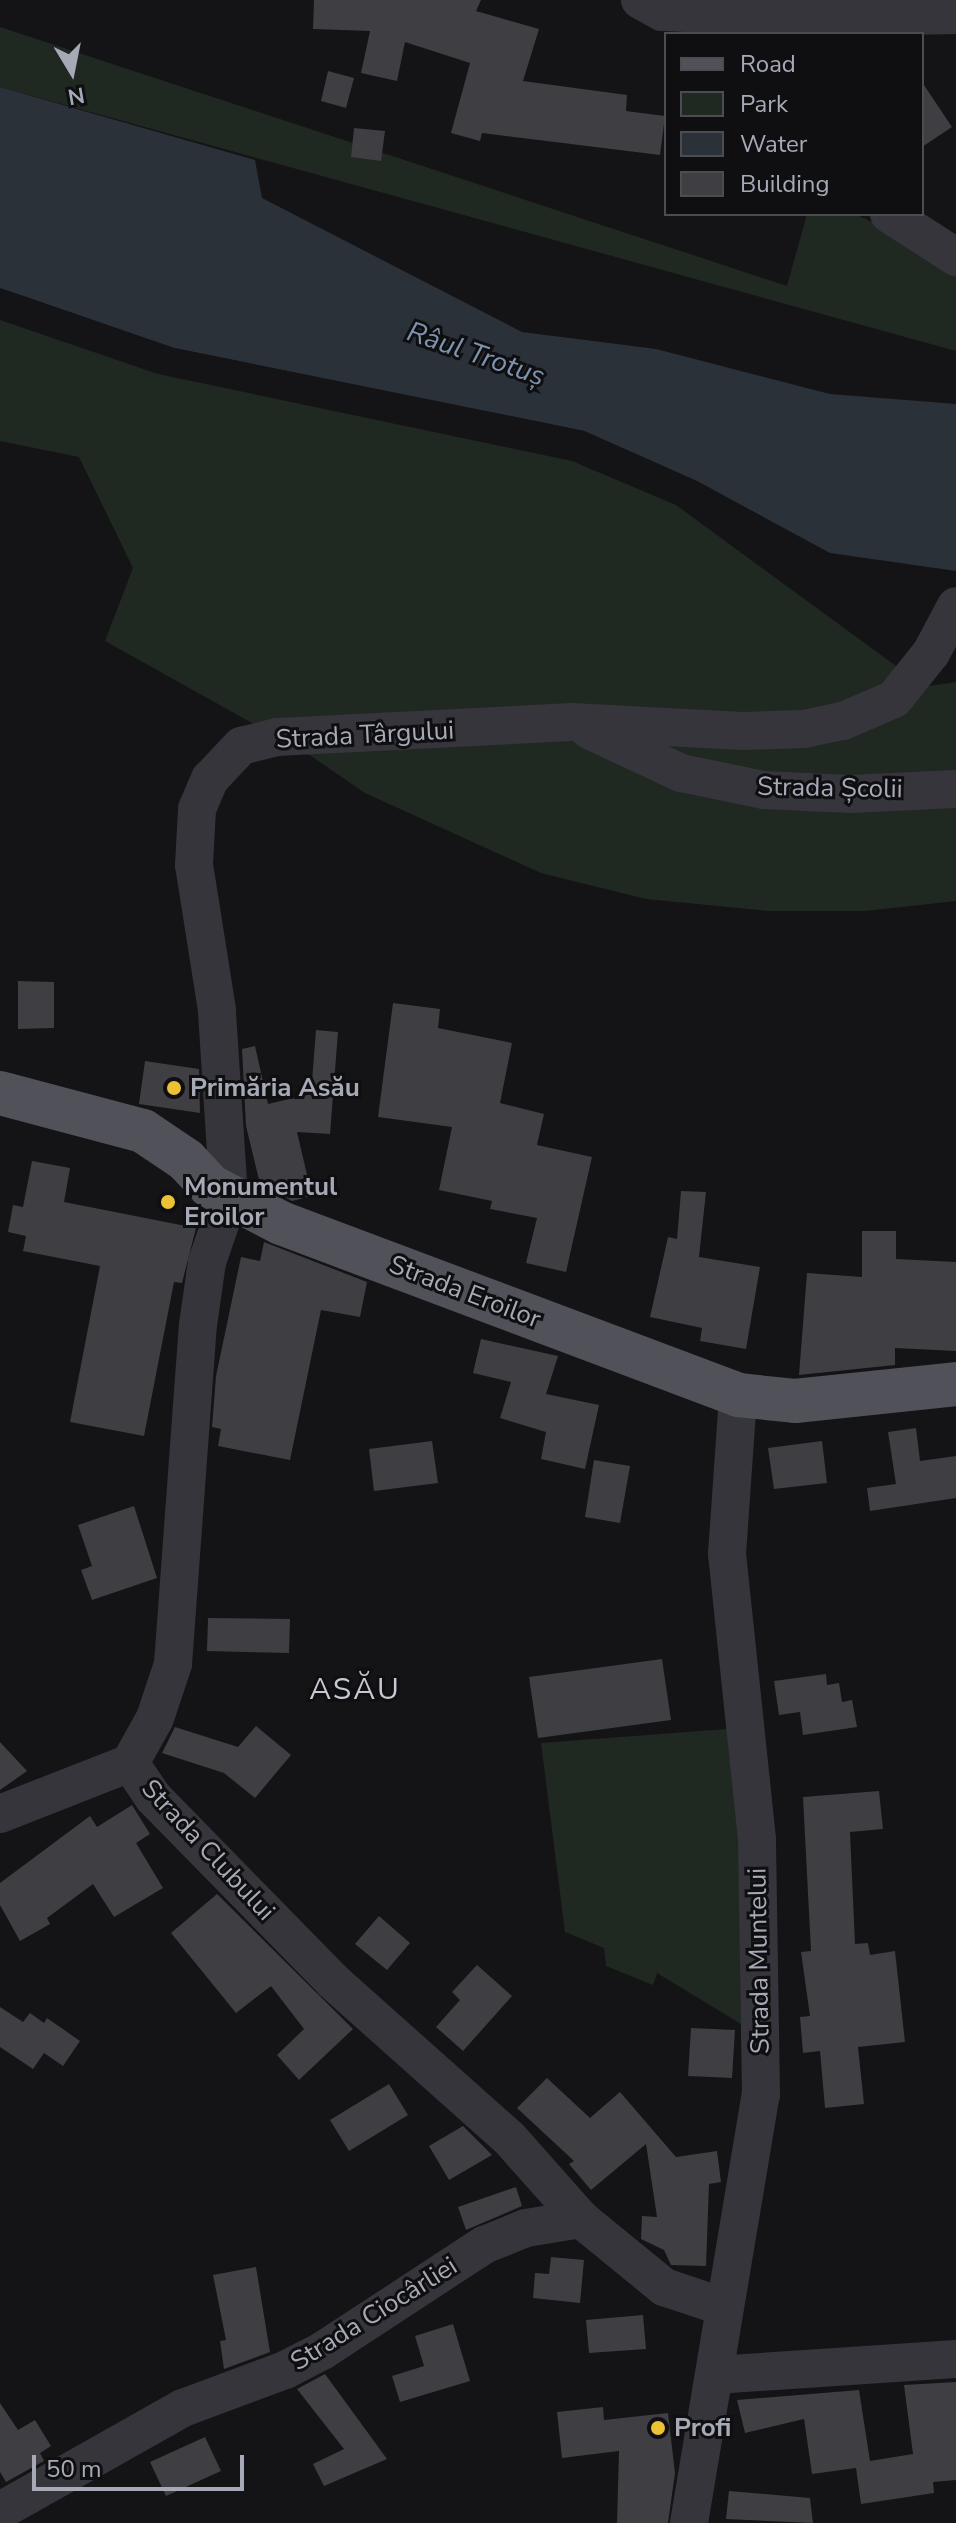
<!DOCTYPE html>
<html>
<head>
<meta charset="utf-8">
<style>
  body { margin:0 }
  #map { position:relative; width:956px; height:2523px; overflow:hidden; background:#141416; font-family:"Nunito Sans",sans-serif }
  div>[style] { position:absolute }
  .green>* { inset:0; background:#202822 }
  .water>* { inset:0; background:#2b3139 }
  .pier>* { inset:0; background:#141416 }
  .building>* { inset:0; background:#3e3e43 }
  .minor>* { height:38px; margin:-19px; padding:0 19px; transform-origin:19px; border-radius:19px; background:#35353b }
  .major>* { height:44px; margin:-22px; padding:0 22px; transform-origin:22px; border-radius:22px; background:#515259 }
  .dots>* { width:22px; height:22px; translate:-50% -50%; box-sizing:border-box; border:4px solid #0f0f11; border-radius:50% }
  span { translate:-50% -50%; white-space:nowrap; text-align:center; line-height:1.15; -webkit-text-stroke:6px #0f0f11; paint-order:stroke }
  .street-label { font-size:26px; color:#a6a9b6 }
  .poi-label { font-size:26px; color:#a6a9b6; font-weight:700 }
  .left { translate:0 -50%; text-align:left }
  .water-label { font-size:28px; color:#7e93b0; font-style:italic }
  .quarter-label { font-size:30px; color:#c7c9d2; letter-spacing:2px }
  .legend { position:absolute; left:664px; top:32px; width:260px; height:184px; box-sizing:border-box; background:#0f0f11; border:2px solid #4b4d53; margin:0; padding:10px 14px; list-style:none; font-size:24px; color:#a6a9b6 }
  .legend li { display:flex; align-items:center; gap:16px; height:40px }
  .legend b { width:40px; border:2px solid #4b4d53 }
  .north { position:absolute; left:32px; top:32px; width:80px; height:80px; -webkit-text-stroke:6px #0f0f11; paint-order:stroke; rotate:170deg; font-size:22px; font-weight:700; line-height:32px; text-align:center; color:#a6a9b6 }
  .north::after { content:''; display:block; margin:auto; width:28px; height:36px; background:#a6a9b6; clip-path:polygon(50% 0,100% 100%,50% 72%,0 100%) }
  .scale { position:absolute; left:32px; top:2455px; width:212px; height:36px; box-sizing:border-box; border:4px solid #a6a9b6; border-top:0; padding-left:10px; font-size:24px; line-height:28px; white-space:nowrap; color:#a6a9b6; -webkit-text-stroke:6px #0f0f11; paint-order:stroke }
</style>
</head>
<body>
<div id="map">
  <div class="green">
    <div style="clip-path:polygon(0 27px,787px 286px,807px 214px,855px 214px,956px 262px,956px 351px,0 87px)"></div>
    <div style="clip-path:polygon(0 320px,158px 374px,572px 461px,676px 505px,896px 666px,929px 686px,956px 682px,956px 901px,865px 911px,768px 911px,646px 899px,541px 873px,365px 793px,311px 756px,105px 641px,133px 568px,79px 457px,0 441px)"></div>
    <div style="clip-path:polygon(727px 1729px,738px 1768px,741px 2024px,657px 1973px,653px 1985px,606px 1966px,604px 1948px,565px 1932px,541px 1743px)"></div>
  </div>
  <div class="water">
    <div style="clip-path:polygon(0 87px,255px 160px,262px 198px,522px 332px,656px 349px,830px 394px,956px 404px,956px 571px,830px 553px,699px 482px,584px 431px,174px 348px,0 288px)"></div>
  </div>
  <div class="pier">
    <div style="clip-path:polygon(0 288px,174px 348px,584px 431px,699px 482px,720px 499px,583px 435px,173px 352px)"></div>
  </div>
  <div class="building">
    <div style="clip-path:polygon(314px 0,481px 0,476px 11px,539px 29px,523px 81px,627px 95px,626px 111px,665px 116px,660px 155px,482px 133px,480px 141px,451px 133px,470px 63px,405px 42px,397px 81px,361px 73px,370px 31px,313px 29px)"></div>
    <div style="clip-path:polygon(328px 71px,354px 78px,346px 108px,321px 101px)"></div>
    <div style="clip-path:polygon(922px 82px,952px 127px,922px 147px)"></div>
    <div style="clip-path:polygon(354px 128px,385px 131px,381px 161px,351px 157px)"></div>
    <div style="clip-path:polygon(18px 981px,54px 982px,54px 1028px,18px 1029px)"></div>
    <div style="clip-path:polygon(393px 1003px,440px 1009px,438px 1028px,512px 1043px,500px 1103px,544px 1114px,537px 1145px,592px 1157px,566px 1272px,526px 1263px,537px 1218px,490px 1209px,492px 1201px,439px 1190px,452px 1127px,378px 1117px)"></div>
    <div style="clip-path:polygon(316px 1030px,338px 1032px,330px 1134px,297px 1132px,312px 1196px,292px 1201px,260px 1184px,246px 1126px,242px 1049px,255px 1046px,268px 1104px,311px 1094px)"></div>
    <div style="clip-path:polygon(145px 1061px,199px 1069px,200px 1113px,139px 1104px)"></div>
    <div style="clip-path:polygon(32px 1161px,70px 1168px,64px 1202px,196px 1228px,182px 1283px,174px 1282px,144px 1436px,70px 1422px,100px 1266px,23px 1251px,26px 1236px,8px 1232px,13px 1205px,23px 1207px)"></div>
    <div style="clip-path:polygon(681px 1191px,706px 1192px,699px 1257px,760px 1267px,746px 1349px,700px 1341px,702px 1328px,650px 1317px,668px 1237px,677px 1239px)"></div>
    <div style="clip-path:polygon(862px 1231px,896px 1231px,896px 1259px,956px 1262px,956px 1351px,895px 1348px,895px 1365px,799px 1375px,807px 1273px,862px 1277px)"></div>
    <div style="clip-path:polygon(264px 1242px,367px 1282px,360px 1317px,321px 1310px,290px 1460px,218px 1446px,221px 1429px,212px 1427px,216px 1376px,241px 1257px,260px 1261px)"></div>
    <div style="clip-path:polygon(481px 1339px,558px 1356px,546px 1394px,599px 1405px,585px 1469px,541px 1459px,546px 1432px,500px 1418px,511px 1382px,473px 1373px)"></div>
    <div style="clip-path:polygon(916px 1428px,920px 1461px,956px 1456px,956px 1498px,870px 1511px,867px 1488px,896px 1484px,888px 1432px)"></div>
    <div style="clip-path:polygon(432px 1441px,438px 1483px,374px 1491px,369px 1449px)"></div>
    <div style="clip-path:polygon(822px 1441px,827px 1483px,774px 1489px,768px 1448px)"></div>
    <div style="clip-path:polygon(594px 1460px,630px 1466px,620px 1523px,585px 1517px)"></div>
    <div style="clip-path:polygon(134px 1506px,157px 1578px,92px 1600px,81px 1570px,92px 1566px,78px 1525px)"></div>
    <div style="clip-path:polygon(208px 1618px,290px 1619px,289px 1653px,207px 1651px)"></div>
    <div style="clip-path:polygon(662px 1659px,671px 1720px,538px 1738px,529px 1677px)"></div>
    <div style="clip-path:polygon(826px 1674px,827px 1685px,839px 1683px,842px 1702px,852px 1700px,857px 1727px,803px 1735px,800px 1712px,779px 1715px,774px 1681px)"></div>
    <div style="clip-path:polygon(256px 1726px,291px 1755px,255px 1798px,224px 1773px,162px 1753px,175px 1727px,238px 1747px)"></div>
    <div style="clip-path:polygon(0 1742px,27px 1771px,0 1790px)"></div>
    <div style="clip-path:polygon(879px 1791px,883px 1829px,850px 1832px,855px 1944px,868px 1943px,870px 1955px,895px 1951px,905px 2042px,858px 2047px,864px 2104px,825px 2108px,820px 2051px,803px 2053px,800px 2017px,810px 2016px,801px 1952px,811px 1951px,803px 1797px)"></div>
    <div style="clip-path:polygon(132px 1805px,150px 1834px,136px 1843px,163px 1888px,114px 1917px,93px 1884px,47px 1918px,50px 1924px,20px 1941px,0 1905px,0 1883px,90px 1816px,97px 1827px)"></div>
    <div style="clip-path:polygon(217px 1894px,353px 2029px,299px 2080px,277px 2055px,304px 2029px,271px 1986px,236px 2013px,171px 1933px)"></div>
    <div style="clip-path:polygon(379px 1916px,410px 1943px,387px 1970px,355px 1944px)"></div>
    <div style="clip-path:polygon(477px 1965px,512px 1996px,463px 2051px,436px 2027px,460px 2000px,452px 1992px)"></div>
    <div style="clip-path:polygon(0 2007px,23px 2022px,30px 2013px,44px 2023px,47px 2018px,80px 2041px,63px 2066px,44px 2053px,33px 2069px,0 2047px)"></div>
    <div style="clip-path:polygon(691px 2028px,735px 2030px,732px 2078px,688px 2076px)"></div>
    <div style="clip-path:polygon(547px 2078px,590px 2118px,620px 2092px,676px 2157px,717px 2151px,721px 2182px,709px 2184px,706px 2266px,671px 2265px,664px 2250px,641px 2239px,642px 2216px,657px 2217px,646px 2144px,591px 2190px,569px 2164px,574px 2161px,517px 2108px)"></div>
    <div style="clip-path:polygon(389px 2084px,408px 2115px,349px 2151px,330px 2120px)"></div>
    <div style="clip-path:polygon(463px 2126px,492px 2155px,449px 2180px,429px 2146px)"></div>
    <div style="clip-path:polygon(516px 2187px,522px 2206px,466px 2230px,458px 2207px)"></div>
    <div style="clip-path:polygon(551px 2257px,584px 2260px,580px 2303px,533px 2298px,535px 2273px,549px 2274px)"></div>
    <div style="clip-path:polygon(256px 2267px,270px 2352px,224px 2369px,220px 2341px,226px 2340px,213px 2275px)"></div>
    <div style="clip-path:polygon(643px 2315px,646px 2349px,589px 2353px,586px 2320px)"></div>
    <div style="clip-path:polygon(453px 2324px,470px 2381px,400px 2402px,392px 2376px,424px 2366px,415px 2336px)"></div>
    <div style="clip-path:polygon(325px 2374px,387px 2459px,324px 2486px,313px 2464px,344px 2449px,297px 2389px)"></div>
    <div style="clip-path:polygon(956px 2382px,956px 2480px,933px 2482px,934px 2493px,861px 2504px,856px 2468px,812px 2474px,804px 2419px,745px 2433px,737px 2400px,859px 2390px,870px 2461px,913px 2454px,904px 2385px)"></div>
    <div style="clip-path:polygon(0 2403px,18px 2430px,35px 2420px,51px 2446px,40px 2453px,44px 2461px,6px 2482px,0 2472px)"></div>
    <div style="clip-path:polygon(603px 2407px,604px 2420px,668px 2413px,675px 2473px,668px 2523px,617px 2523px,619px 2451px,562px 2458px,557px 2412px)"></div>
    <div style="clip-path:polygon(205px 2437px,221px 2471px,166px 2496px,150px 2462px)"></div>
    <div style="clip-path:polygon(729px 2491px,810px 2498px,813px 2523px,726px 2519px)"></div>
  </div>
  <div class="minor">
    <div style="left:640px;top:0;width:25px;rotate:29deg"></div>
    <div style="left:662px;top:12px;width:142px;rotate:2.4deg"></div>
    <div style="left:804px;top:18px;width:152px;rotate:-1.1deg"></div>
    <div style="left:889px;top:214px;width:80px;rotate:32.7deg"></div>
    <div style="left:589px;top:730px;width:102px;rotate:25.1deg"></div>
    <div style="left:681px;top:773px;width:85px;rotate:11.6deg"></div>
    <div style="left:764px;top:790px;width:86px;rotate:2.7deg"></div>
    <div style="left:850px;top:794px;width:106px;rotate:-2.7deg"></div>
    <div style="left:0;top:1814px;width:140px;rotate:-21.4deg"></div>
    <div style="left:724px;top:2307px;width:63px;rotate:-161.6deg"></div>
    <div style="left:664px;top:2287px;width:107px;rotate:-140.7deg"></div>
    <div style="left:581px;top:2219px;width:108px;rotate:-131.6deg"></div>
    <div style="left:509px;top:2138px;width:236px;rotate:-138.3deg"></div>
    <div style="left:333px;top:1981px;width:257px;rotate:-134.4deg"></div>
    <div style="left:153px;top:1797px;width:41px;rotate:-124.1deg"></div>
    <div style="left:130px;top:1763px;width:51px;rotate:-60.9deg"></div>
    <div style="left:155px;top:1718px;width:57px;rotate:-71.6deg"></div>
    <div style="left:173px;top:1664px;width:340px;rotate:-85.8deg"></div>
    <div style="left:198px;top:1325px;width:64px;rotate:-81.9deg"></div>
    <div style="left:207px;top:1262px;width:68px;rotate:-71deg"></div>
    <div style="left:229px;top:1198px;width:188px;rotate:-93.7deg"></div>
    <div style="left:217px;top:1010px;width:147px;rotate:-99deg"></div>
    <div style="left:194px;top:865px;width:56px;rotate:-86.9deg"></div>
    <div style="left:197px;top:809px;width:33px;rotate:-67deg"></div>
    <div style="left:210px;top:779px;width:45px;rotate:-46.8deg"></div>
    <div style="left:241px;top:746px;width:37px;rotate:-14deg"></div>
    <div style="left:277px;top:737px;width:295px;rotate:-2.9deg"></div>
    <div style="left:572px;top:722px;width:171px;rotate:3deg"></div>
    <div style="left:743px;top:731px;width:61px;rotate:-1.9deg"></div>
    <div style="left:804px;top:729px;width:40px;rotate:-12deg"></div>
    <div style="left:843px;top:721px;width:56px;rotate:-23.3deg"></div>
    <div style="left:894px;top:699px;width:59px;rotate:-51.2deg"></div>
    <div style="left:931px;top:653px;width:53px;rotate:-62deg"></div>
    <div style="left:715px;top:2375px;width:242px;rotate:-3.8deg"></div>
    <div style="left:0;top:2511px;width:210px;rotate:-29.4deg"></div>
    <div style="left:183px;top:2408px;width:109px;rotate:-20.4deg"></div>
    <div style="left:285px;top:2370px;width:42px;rotate:-27.2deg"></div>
    <div style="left:322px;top:2351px;width:194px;rotate:-33.2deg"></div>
    <div style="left:484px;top:2245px;width:45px;rotate:-22deg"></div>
    <div style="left:526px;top:2228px;width:56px;rotate:-9.3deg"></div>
    <div style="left:689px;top:2523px;width:434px;rotate:-80.5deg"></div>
    <div style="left:761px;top:2095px;width:256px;rotate:-90.9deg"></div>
    <div style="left:757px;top:1839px;width:287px;rotate:-96deg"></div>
    <div style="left:727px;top:1554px;width:159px;rotate:-86deg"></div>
  </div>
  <div class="major">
    <div style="left:0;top:1093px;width:148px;rotate:14.9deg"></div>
    <div style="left:143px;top:1131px;width:52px;rotate:34deg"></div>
    <div style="left:186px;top:1160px;width:35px;rotate:47deg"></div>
    <div style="left:210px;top:1186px;width:80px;rotate:27.5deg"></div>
    <div style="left:281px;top:1223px;width:488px;rotate:20.6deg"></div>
    <div style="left:738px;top:1395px;width:57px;rotate:6deg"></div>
    <div style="left:795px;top:1401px;width:162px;rotate:-6deg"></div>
  </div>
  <div class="dots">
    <div style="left:174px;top:1088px;background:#ecc235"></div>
    <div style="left:168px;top:1202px;background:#ecc235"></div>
    <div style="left:658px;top:2428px;background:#ecc235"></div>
  </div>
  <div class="street-label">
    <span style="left:365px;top:735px;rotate:-3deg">Strada Târgului</span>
    <span style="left:830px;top:788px;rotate:1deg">Strada Școlii</span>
    <span style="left:465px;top:1292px;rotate:21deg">Strada Eroilor</span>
    <span style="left:208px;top:1850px;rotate:47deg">Strada Clubului</span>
    <span style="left:759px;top:1961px;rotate:-91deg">Strada Muntelui</span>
    <span style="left:374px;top:2314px;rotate:-32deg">Strada Ciocârliei</span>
  </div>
  <div class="poi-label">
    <span class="left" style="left:190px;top:1088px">Primăria Asău</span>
    <span class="left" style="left:184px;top:1202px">Monumentul<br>Eroilor</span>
    <span class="left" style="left:674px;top:2428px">Profi</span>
  </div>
  <div class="water-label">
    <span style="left:476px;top:354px;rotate:19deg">Râul Trotuș</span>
  </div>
  <div class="quarter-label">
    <span style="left:355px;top:1690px">ASĂU</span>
  </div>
  <ul class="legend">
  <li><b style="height:10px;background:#515259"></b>Road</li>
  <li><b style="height:22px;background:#202822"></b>Park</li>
  <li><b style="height:22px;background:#2b3139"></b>Water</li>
  <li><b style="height:22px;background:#3e3e43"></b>Building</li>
  </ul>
  <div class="north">N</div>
  <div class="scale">50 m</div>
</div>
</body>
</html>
